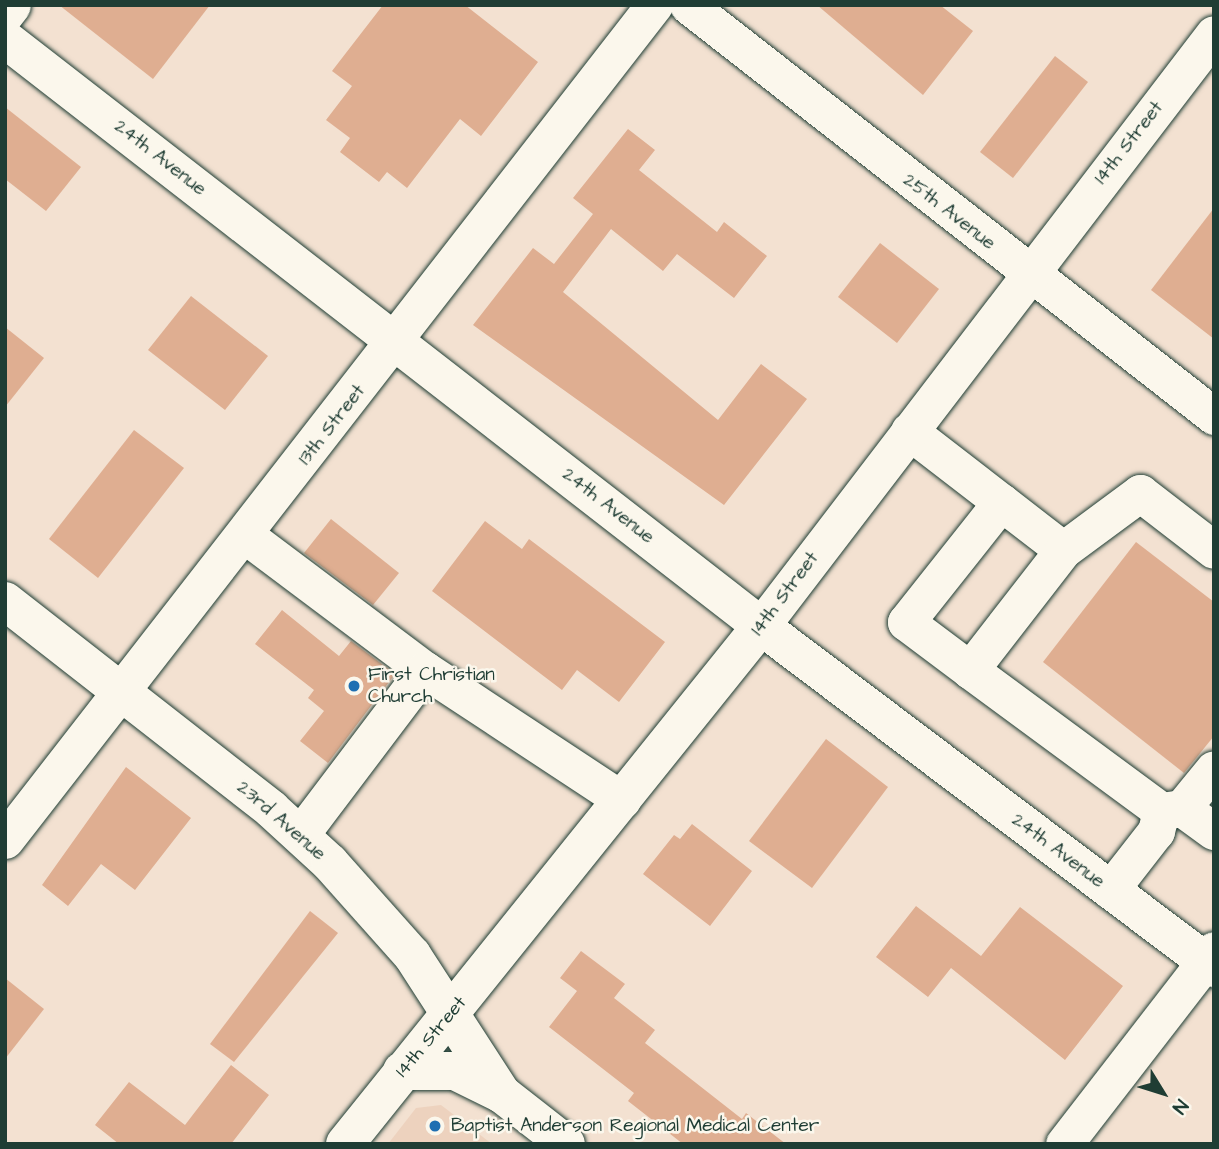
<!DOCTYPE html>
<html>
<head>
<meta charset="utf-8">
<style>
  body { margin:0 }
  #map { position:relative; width:1219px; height:1149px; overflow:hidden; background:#f3e1d1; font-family:"Architects Daughter",sans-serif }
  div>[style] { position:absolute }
  .built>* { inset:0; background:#edd2be }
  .building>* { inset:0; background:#dfae91 }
  .roads { filter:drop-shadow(0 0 2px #1f3d34) drop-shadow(0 0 2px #1f3d34) }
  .minor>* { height:37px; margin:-18.5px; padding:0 18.5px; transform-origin:18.5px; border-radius:18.5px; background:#fbf7ec }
  .major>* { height:38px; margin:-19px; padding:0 19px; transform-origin:19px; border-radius:19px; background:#fbf7ec }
  .dots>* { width:19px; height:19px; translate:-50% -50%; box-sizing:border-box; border:4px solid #fbf7ec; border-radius:50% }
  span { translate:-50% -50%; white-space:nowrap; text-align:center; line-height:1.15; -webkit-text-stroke:5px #fbf7ec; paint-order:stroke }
  .street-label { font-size:19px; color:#1f3d34 }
  .poi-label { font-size:19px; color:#1f3d34 }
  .left { translate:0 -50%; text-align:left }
  .frame { position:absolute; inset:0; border:7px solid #1f3d34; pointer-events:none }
  .north { position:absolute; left:1128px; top:1058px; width:70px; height:70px; -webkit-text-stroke:5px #fbf7ec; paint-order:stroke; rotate:128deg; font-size:19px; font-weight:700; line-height:28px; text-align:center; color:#1f3d34 }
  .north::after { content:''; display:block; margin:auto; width:24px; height:32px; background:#1f3d34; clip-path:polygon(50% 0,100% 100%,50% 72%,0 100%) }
</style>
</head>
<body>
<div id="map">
  <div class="built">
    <div style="clip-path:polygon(441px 1105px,492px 1144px,388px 1144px,416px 1108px)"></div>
  </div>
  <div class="building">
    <div style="clip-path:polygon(59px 5px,210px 5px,153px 79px)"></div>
    <div style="clip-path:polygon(383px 5px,465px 5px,538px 62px,481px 136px,460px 119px,407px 188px,387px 172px,379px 182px,340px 152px,350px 138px,326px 120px,352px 86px,332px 71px)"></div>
    <div style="clip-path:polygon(817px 5px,940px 5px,973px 31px,923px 95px)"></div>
    <div style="clip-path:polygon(1055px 56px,1088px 82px,1013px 178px,980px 152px)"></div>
    <div style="clip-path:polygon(5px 107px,81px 167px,46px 211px,5px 179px)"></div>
    <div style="clip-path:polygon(628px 129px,655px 150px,639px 170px,717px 232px,724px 222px,767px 256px,734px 298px,677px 254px,663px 271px,611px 229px,563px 292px,718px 420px,761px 364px,807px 399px,724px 505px,473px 325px,533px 248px,554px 264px,593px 214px,573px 198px)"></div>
    <div style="clip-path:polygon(1214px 208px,1214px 339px,1151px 290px)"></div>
    <div style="clip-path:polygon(880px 243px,939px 289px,897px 343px,838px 297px)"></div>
    <div style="clip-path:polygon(191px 296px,268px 356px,225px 410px,148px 350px)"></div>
    <div style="clip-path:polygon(5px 327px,44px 358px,5px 407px)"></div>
    <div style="clip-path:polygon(134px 430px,184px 468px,98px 578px,49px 539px)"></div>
    <div style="clip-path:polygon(331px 519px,399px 573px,373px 605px,304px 553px)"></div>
    <div style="clip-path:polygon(485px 521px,522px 549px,529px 539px,665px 642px,619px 702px,577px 670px,562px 690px,432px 591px)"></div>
    <div style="clip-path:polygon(1136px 542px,1214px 602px,1214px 736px,1184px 773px,1043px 662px)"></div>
    <div style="clip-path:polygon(282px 610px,339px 656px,351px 641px,395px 674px,328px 763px,300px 741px,324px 711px,308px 698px,314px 690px,255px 644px)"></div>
    <div style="clip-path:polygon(826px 739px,888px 787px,812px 888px,749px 841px)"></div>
    <div style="clip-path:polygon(126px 767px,191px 818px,135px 890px,101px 864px,68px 906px,42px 885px)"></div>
    <div style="clip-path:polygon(692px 824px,752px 871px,710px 926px,643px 874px,674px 835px,680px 839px)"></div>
    <div style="clip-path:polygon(916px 906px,981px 956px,1020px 907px,1123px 986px,1065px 1060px,951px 968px,928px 997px,876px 957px)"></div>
    <div style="clip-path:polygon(310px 911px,338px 933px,234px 1062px,210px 1044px)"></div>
    <div style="clip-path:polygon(581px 951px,625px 984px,614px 998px,655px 1030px,645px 1043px,742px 1119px,746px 1113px,786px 1144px,683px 1144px,628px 1101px,634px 1093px,549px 1027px,577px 991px,560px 978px)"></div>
    <div style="clip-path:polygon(5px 978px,44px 1009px,5px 1059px)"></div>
    <div style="clip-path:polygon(231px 1065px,269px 1095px,231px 1144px,119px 1144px,95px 1125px,129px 1082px,185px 1125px)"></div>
  </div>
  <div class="roads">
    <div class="minor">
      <div style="left:688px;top:5px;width:668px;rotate:38deg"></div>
      <div style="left:5px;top:14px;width:11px;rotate:-52deg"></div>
      <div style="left:909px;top:431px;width:116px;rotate:37.7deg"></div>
      <div style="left:1001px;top:502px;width:78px;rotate:37.7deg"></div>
      <div style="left:1063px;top:550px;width:152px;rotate:127.8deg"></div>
      <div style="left:970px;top:670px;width:80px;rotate:-143.1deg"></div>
      <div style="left:906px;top:622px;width:153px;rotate:-51.6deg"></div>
      <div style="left:245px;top:535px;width:225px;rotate:36.9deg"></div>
      <div style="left:425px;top:670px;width:236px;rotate:33.4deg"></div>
      <div style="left:1063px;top:550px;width:96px;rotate:-36.5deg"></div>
      <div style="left:1140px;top:493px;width:93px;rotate:37.6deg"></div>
      <div style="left:761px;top:626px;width:745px;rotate:-52.58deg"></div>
      <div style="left:970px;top:670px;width:237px;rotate:36.4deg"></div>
      <div style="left:1161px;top:811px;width:21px;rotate:104deg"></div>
      <div style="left:1156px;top:831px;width:75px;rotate:127.9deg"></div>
      <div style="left:1182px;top:808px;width:50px;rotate:-50.6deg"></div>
      <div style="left:1161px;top:811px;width:21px;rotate:-8deg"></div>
      <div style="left:1182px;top:808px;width:39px;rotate:36deg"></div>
      <div style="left:300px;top:835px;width:207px;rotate:-52.9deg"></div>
      <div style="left:5px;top:840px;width:1058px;rotate:-52.14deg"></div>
      <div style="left:1064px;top:1144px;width:245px;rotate:-52.3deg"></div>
    </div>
    <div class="major">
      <div style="left:5px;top:39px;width:957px;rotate:37.83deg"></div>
      <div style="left:761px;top:626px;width:568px;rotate:37.05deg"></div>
      <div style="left:5px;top:601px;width:338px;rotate:38deg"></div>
      <div style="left:271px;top:809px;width:80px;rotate:42.5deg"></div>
      <div style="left:330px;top:863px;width:123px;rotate:48.3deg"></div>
      <div style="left:412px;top:955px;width:166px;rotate:57.1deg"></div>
      <div style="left:402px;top:1071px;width:53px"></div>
      <div style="left:455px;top:1071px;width:52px;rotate:26.1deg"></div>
      <div style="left:502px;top:1094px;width:81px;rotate:38deg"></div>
      <div style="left:345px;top:1144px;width:664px;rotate:-51.23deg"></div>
    </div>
  </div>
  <div class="dots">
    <div style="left:354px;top:686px;background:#1f6fb2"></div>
    <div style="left:435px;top:1126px;background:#1f6fb2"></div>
  </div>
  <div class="street-label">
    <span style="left:1129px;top:143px;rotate:-52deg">14th Street</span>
    <span style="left:160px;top:158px;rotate:38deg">24th Avenue</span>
    <span style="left:949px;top:212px;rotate:38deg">25th Avenue</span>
    <span style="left:332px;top:425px;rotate:-52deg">13th Street</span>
    <span style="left:608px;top:506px;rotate:38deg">24th Avenue</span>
    <span style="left:785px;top:594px;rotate:-53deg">14th Street</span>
    <span style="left:281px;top:821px;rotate:41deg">23rd Avenue</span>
    <span style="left:1058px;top:851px;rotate:37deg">24th Avenue</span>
    <span style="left:431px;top:1037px;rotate:-50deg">14th Street</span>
  </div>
  <div class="poi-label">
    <span class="left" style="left:368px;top:686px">First Christian<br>Church</span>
    <span class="left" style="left:451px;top:1126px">Baptist Anderson Regional Medical Center</span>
  </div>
  <div class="frame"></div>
  <div class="north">N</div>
</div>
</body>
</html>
